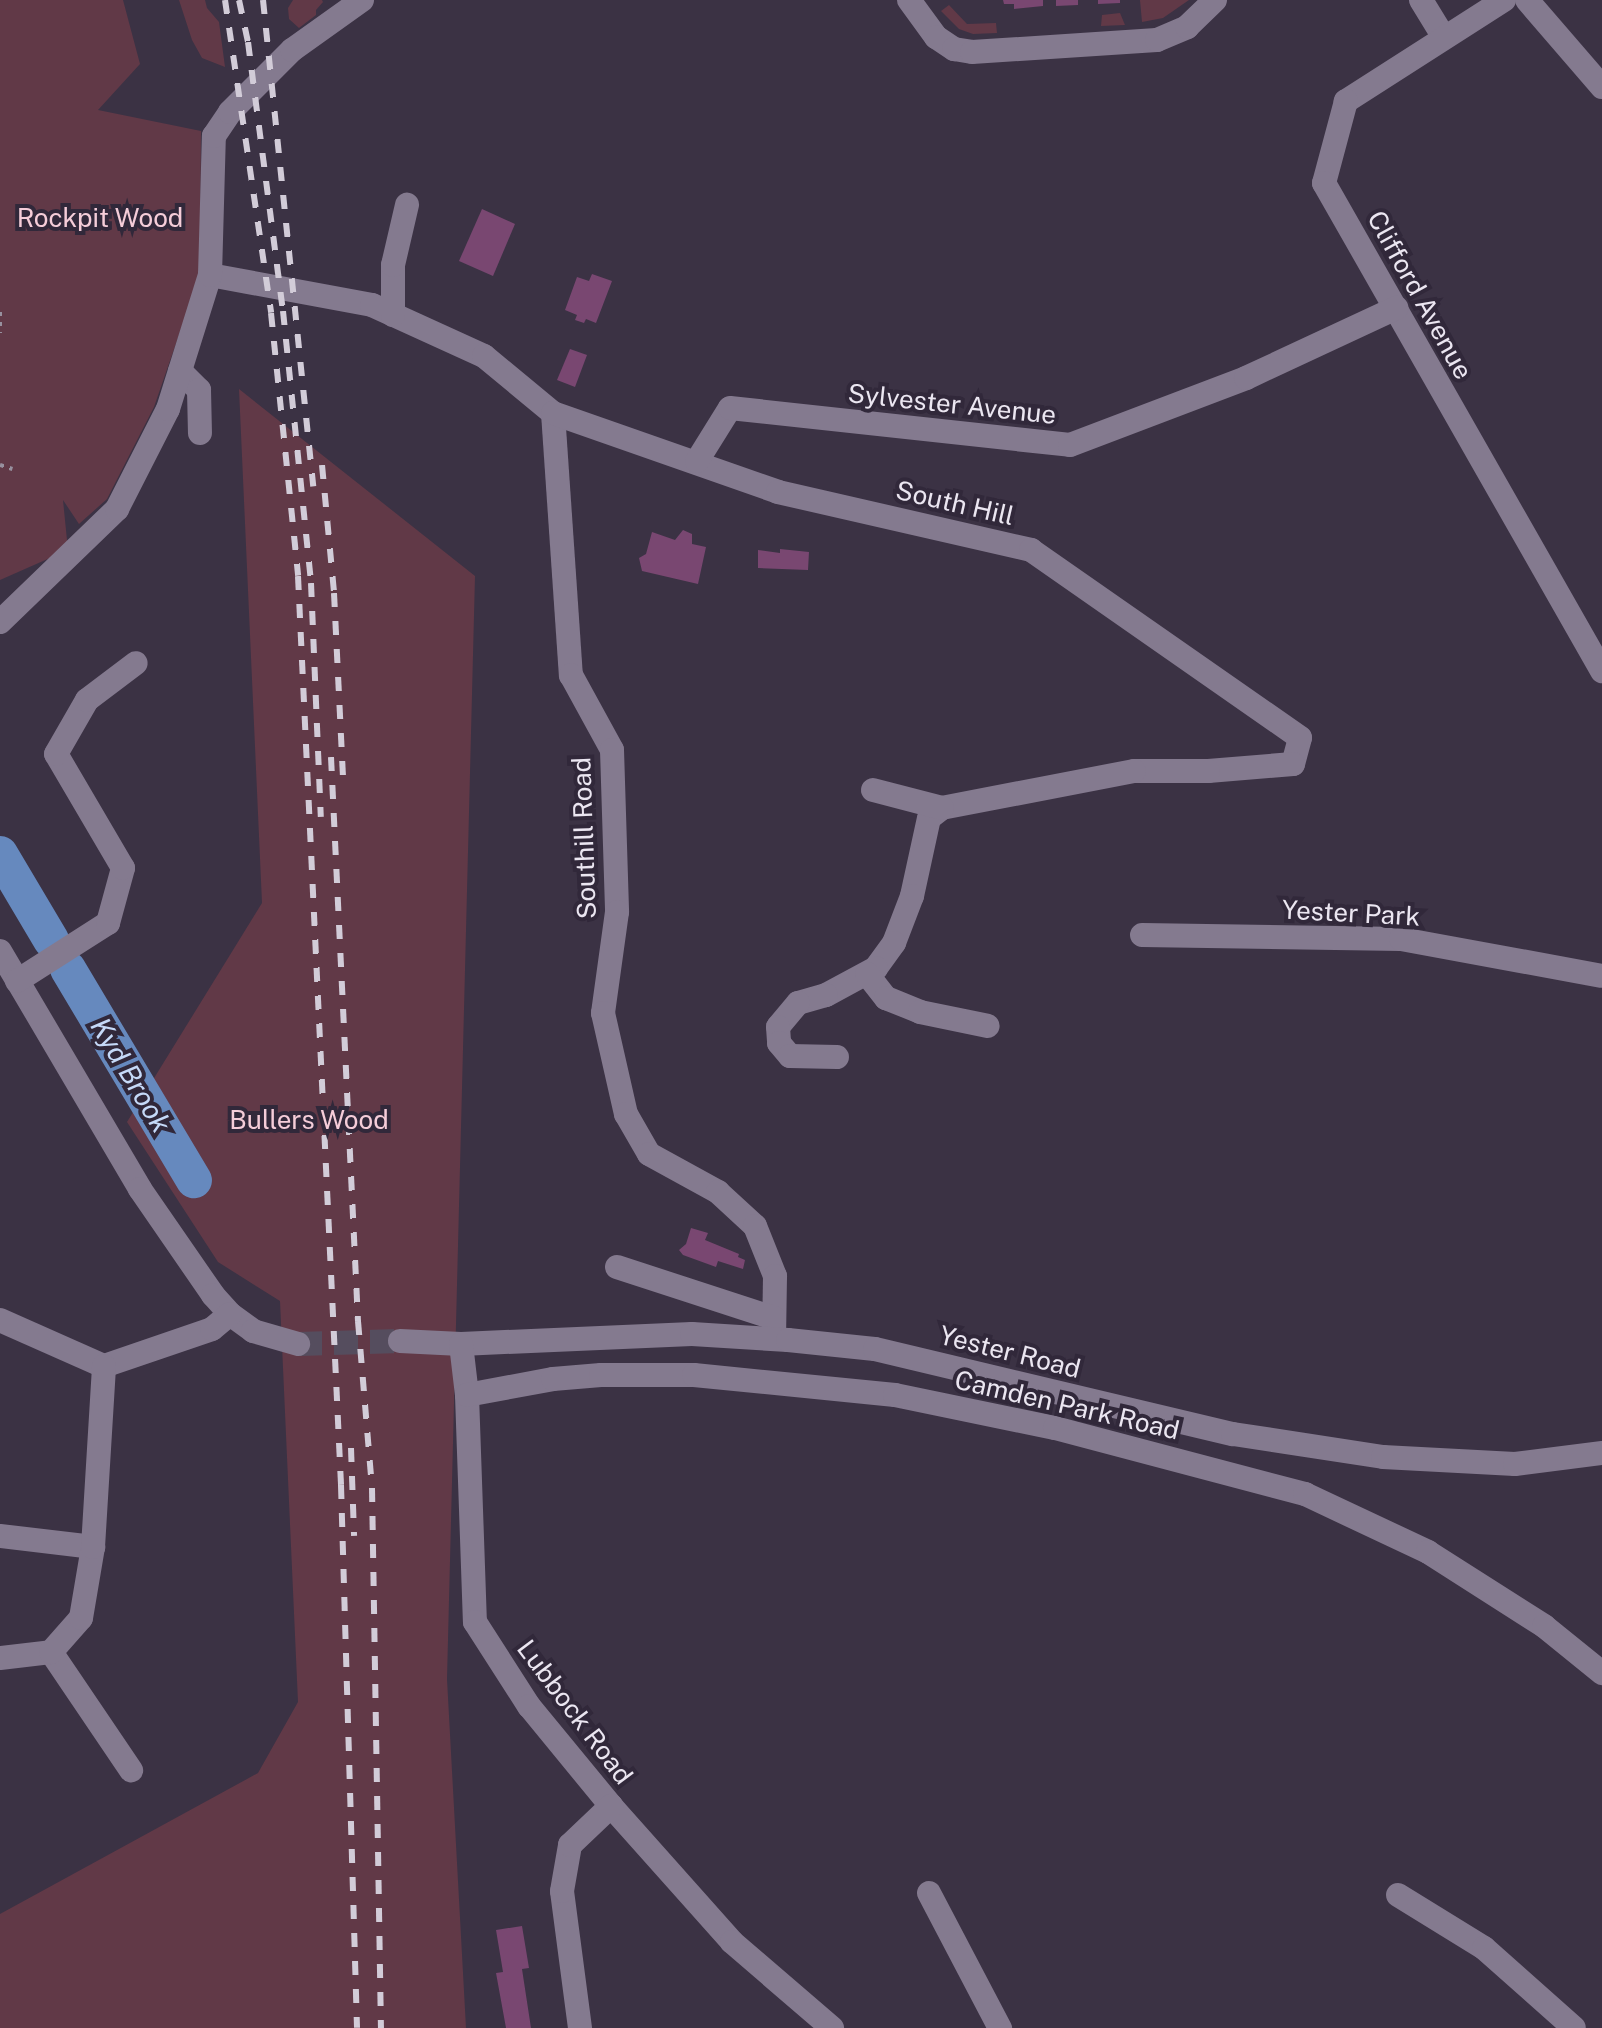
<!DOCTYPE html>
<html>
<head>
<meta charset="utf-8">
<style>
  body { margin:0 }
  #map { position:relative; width:1602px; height:2028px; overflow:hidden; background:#3b3244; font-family:"Public Sans",sans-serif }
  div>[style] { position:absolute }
  .green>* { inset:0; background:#613947 }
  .river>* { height:36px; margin:-18px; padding:0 18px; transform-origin:18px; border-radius:18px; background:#6689be }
  .building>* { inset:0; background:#794771 }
  .minor-tunnel>* { height:24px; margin-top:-12px; transform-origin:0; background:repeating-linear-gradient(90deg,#554d5e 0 24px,transparent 0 36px) }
  .path>* { height:4px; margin-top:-2px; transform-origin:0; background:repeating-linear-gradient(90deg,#97909e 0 4px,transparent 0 10px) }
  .minor>* { height:24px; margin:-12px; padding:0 12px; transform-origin:12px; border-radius:12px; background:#847a8f }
  .rail>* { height:6px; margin-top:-3px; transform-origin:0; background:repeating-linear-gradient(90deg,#d2ccd8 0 14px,transparent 0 28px) }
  span { translate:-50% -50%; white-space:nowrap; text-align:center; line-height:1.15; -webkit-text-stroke:8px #31283a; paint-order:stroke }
  .park-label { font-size:26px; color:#f5cdd9 }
  .street-label { font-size:26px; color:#ebe6f1 }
  .water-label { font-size:28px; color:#c5d9f8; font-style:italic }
</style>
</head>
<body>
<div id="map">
  <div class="green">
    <div style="clip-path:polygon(0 0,123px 0,140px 64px,98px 110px,201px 131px,200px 274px,154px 407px,107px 499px,79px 524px,63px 500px,68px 550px,0 580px)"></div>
    <div style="clip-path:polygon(179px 0,205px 0,207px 8px,219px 22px,225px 67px,202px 58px,192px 40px)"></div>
    <div style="clip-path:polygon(293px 0,322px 0,323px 2px,316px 10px,316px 15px,299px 28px,289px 19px,288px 8px)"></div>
    <div style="clip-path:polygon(1140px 0,1189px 0,1163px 18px,1142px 22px)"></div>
    <div style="clip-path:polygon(949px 5px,967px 24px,996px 23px,997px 33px,973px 34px,959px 29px,941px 11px)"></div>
    <div style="clip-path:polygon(1120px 13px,1125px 25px,1101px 26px,1102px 15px)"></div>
    <div style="clip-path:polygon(239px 389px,475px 576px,447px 1679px,466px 2028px,0 2028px,0 1914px,258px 1773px,298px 1702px,280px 1301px,218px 1262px,127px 1122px,262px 903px)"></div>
  </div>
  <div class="river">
    <div style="left:0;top:854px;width:100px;rotate:59.3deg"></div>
    <div style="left:68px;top:969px;width:246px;rotate:59.2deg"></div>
  </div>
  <div class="building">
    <div style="clip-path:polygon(1003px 0,1043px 0,1043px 6px,1014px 9px,1014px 4px,1004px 4px)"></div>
    <div style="clip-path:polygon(1056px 0,1078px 0,1078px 5px,1056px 6px)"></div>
    <div style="clip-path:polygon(1098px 0,1120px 0,1120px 3px,1098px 4px)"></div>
    <div style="clip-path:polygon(482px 209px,515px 224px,493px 276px,459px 261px)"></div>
    <div style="clip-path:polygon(592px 274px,612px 281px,596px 323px,586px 319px,584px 323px,575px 320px,577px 315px,565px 310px,577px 277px,589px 281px)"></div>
    <div style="clip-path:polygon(570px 349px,587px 355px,575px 387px,557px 380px)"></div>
    <div style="clip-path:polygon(683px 530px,692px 534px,692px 544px,706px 547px,698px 584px,642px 571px,639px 558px,646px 554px,652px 532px,675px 540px)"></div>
    <div style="clip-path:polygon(780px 549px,809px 552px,808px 570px,758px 568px,758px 550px,780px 553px)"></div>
    <div style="clip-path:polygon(691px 1228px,708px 1233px,705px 1240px,739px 1254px,738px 1257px,745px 1260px,743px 1269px,718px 1261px,716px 1267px,683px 1255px,679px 1250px,686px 1244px)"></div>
    <div style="clip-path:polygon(522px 1926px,529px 1968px,522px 1969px,531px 2028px,506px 2028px,496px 1973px,503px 1972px,496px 1930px)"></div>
  </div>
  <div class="minor-tunnel">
    <div style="left:298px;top:1344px;width:102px;rotate:-1.7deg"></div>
  </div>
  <div class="path">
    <div style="left:0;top:312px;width:21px;rotate:90deg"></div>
    <div style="left:0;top:465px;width:13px;rotate:18deg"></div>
  </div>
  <div class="minor">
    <div style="left:909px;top:0;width:46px;rotate:53.9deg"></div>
    <div style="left:936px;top:37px;width:22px;rotate:34deg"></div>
    <div style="left:954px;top:49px;width:18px;rotate:9deg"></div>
    <div style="left:972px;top:52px;width:185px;rotate:-3.7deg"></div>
    <div style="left:1157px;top:40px;width:33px;rotate:-23deg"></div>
    <div style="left:1187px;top:27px;width:39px;rotate:-44deg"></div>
    <div style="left:1421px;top:0;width:42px;rotate:58.6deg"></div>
    <div style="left:1504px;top:0;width:188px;rotate:147.4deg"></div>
    <div style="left:1346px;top:101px;width:85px;rotate:105deg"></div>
    <div style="left:1324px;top:183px;width:562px;rotate:60.33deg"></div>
    <div style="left:1527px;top:0;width:115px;rotate:49.2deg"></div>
    <div style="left:210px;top:275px;width:165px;rotate:10.5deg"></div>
    <div style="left:372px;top:305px;width:123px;rotate:24.5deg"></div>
    <div style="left:484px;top:356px;width:89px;rotate:39.6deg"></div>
    <div style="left:553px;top:413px;width:263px;rotate:86.1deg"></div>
    <div style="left:571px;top:675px;width:85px;rotate:61.3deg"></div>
    <div style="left:612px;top:750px;width:162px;rotate:88.2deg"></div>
    <div style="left:617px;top:912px;width:102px;rotate:97.9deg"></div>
    <div style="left:603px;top:1013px;width:104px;rotate:77.2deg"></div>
    <div style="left:626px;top:1114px;width:46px;rotate:60.1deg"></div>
    <div style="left:649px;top:1154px;width:79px;rotate:28.8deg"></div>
    <div style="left:718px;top:1192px;width:50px;rotate:42.6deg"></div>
    <div style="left:755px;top:1226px;width:54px;rotate:68.2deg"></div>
    <div style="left:775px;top:1276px;width:63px;rotate:90.9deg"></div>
    <div style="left:393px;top:315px;width:50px;rotate:-90deg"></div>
    <div style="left:393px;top:265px;width:62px;rotate:-76.9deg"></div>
    <div style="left:180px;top:371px;width:27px;rotate:45deg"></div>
    <div style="left:199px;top:390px;width:43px;rotate:88.7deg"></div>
    <div style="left:553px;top:413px;width:238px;rotate:19.3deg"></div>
    <div style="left:778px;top:492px;width:260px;rotate:12.9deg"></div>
    <div style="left:1031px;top:550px;width:328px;rotate:34.9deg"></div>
    <div style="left:1300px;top:738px;width:27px;rotate:105deg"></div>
    <div style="left:1293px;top:764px;width:85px;rotate:175.3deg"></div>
    <div style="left:1208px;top:771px;width:74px;rotate:180deg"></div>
    <div style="left:1134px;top:771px;width:196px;rotate:169.1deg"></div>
    <div style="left:942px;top:808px;width:16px;rotate:142deg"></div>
    <div style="left:929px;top:818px;width:80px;rotate:102.3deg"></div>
    <div style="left:912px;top:896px;width:50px;rotate:111deg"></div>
    <div style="left:894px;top:943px;width:31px;rotate:126deg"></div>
    <div style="left:876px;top:968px;width:57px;rotate:151.6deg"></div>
    <div style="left:826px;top:995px;width:29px;rotate:164deg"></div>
    <div style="left:798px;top:1003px;width:31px;rotate:130deg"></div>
    <div style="left:778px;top:1027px;width:16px;rotate:86deg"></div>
    <div style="left:779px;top:1043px;width:17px;rotate:50deg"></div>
    <div style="left:790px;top:1056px;width:47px;rotate:1.2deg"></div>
    <div style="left:697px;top:461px;width:62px;rotate:-58.1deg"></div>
    <div style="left:730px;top:408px;width:342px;rotate:6.2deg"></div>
    <div style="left:1070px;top:445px;width:188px;rotate:-20.8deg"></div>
    <div style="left:1246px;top:378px;width:166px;rotate:-25deg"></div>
    <div style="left:0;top:622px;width:163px;rotate:-44deg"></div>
    <div style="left:117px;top:509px;width:112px;rotate:-63deg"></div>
    <div style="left:168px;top:409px;width:140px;rotate:-72.6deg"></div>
    <div style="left:210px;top:275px;width:139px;rotate:-88.4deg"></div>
    <div style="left:214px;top:136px;width:29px;rotate:-56deg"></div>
    <div style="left:230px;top:112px;width:88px;rotate:-45deg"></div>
    <div style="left:292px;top:50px;width:86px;rotate:-35.5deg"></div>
    <div style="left:873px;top:790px;width:71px;rotate:14.6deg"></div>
    <div style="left:1142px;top:935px;width:259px;rotate:0.9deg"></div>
    <div style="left:1401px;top:939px;width:204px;rotate:10.4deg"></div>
    <div style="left:0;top:951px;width:276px;rotate:59.5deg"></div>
    <div style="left:140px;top:1189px;width:129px;rotate:55.4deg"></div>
    <div style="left:213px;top:1295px;width:25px;rotate:48deg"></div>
    <div style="left:230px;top:1314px;width:29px;rotate:36deg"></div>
    <div style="left:253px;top:1331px;width:47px;rotate:16.1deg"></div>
    <div style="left:867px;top:974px;width:31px;rotate:52deg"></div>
    <div style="left:886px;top:998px;width:37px;rotate:22deg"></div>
    <div style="left:920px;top:1012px;width:69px;rotate:11.6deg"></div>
    <div style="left:17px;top:981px;width:108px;rotate:-32.5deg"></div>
    <div style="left:108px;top:923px;width:57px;rotate:-74.7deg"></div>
    <div style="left:123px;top:868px;width:132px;rotate:-120.4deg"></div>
    <div style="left:56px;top:754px;width:62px;rotate:-60.1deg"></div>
    <div style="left:87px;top:700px;width:61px;rotate:-37.1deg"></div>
    <div style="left:617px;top:1267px;width:165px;rotate:18deg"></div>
    <div style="left:0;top:1320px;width:114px;rotate:23.9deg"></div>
    <div style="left:104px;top:1366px;width:114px;rotate:-18.9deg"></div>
    <div style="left:212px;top:1329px;width:23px;rotate:-40deg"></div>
    <div style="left:400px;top:1341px;width:61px;rotate:2.8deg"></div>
    <div style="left:461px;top:1344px;width:231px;rotate:-2.5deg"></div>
    <div style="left:692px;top:1334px;width:96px;rotate:3.6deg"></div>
    <div style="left:788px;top:1340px;width:87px;rotate:5.9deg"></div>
    <div style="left:875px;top:1349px;width:368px;rotate:13.4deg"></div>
    <div style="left:1233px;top:1434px;width:152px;rotate:8.7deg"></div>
    <div style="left:1383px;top:1457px;width:132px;rotate:3deg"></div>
    <div style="left:1515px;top:1464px;width:88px;rotate:-7.2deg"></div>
    <div style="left:461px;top:1344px;width:51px;rotate:83.3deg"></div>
    <div style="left:467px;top:1395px;width:227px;rotate:88deg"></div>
    <div style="left:475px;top:1622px;width:100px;rotate:57.3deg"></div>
    <div style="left:529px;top:1706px;width:129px;rotate:50.6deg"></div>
    <div style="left:611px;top:1806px;width:182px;rotate:48.3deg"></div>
    <div style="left:732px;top:1942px;width:132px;rotate:40.7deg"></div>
    <div style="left:467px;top:1395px;width:87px;rotate:-10.5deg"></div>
    <div style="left:553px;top:1379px;width:48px;rotate:-4.8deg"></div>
    <div style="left:601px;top:1375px;width:93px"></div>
    <div style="left:694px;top:1375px;width:202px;rotate:5.7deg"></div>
    <div style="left:895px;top:1395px;width:163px;rotate:11.7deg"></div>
    <div style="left:1055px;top:1428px;width:259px;rotate:14.8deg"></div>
    <div style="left:1305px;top:1494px;width:136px;rotate:25.2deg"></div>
    <div style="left:1428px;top:1552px;width:138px;rotate:32.5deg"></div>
    <div style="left:1544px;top:1626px;width:75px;rotate:39deg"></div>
    <div style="left:0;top:1536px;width:94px;rotate:6.7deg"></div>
    <div style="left:51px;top:1652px;width:143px;rotate:55.9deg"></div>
    <div style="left:0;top:1658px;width:51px;rotate:-6.7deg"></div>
    <div style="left:51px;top:1652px;width:45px;rotate:-48.6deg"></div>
    <div style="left:81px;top:1618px;width:72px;rotate:-80.4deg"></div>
    <div style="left:93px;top:1547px;width:181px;rotate:-86.5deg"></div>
    <div style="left:929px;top:1893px;width:153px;rotate:62.3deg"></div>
    <div style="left:1398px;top:1895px;width:101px;rotate:31.6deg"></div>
    <div style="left:1484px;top:1948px;width:120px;rotate:41.6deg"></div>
    <div style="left:580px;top:2028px;width:138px;rotate:-97.5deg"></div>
    <div style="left:562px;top:1891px;width:47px;rotate:-80.1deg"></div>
    <div style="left:570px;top:1845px;width:57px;rotate:-43.6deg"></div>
  </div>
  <div class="rail">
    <div style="left:225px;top:0;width:316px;rotate:81.6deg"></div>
    <div style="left:271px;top:313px;width:264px;rotate:84.1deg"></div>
    <div style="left:298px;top:576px;width:910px;rotate:87.29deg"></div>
    <div style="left:341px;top:1485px;width:543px;rotate:88.31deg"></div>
    <div style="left:239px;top:0;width:43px;rotate:77.9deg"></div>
    <div style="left:248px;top:42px;width:271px;rotate:82.6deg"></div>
    <div style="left:283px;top:311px;width:273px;rotate:84.1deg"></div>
    <div style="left:311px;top:583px;width:234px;rotate:87.6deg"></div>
    <div style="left:263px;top:0;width:489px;rotate:84.1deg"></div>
    <div style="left:322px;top:465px;width:129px;rotate:84.6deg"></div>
    <div style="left:334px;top:593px;width:184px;rotate:87.2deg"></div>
    <div style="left:331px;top:757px;width:565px;rotate:87.26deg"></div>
    <div style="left:358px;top:1321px;width:168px;rotate:85.2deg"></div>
    <div style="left:372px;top:1488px;width:540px;rotate:89.05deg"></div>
    <div style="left:351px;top:1448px;width:88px;rotate:88deg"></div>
  </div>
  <div class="park-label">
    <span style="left:100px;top:218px">Rockpit Wood</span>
    <span style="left:309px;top:1120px">Bullers Wood</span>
  </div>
  <div class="street-label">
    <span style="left:1420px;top:295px;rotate:61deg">Clifford Avenue</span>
    <span style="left:952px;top:404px;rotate:6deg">Sylvester Avenue</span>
    <span style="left:955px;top:503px;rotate:13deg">South Hill</span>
    <span style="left:584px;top:838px;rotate:-92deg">Southill Road</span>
    <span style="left:1351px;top:913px;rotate:3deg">Yester Park</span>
    <span style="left:1010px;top:1352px;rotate:14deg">Yester Road</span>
    <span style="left:1067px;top:1405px;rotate:13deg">Camden Park Road</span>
    <span style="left:575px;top:1712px;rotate:53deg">Lubbock Road</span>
  </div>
  <div class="water-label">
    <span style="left:131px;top:1075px;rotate:59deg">Kyd Brook</span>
  </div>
</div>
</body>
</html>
